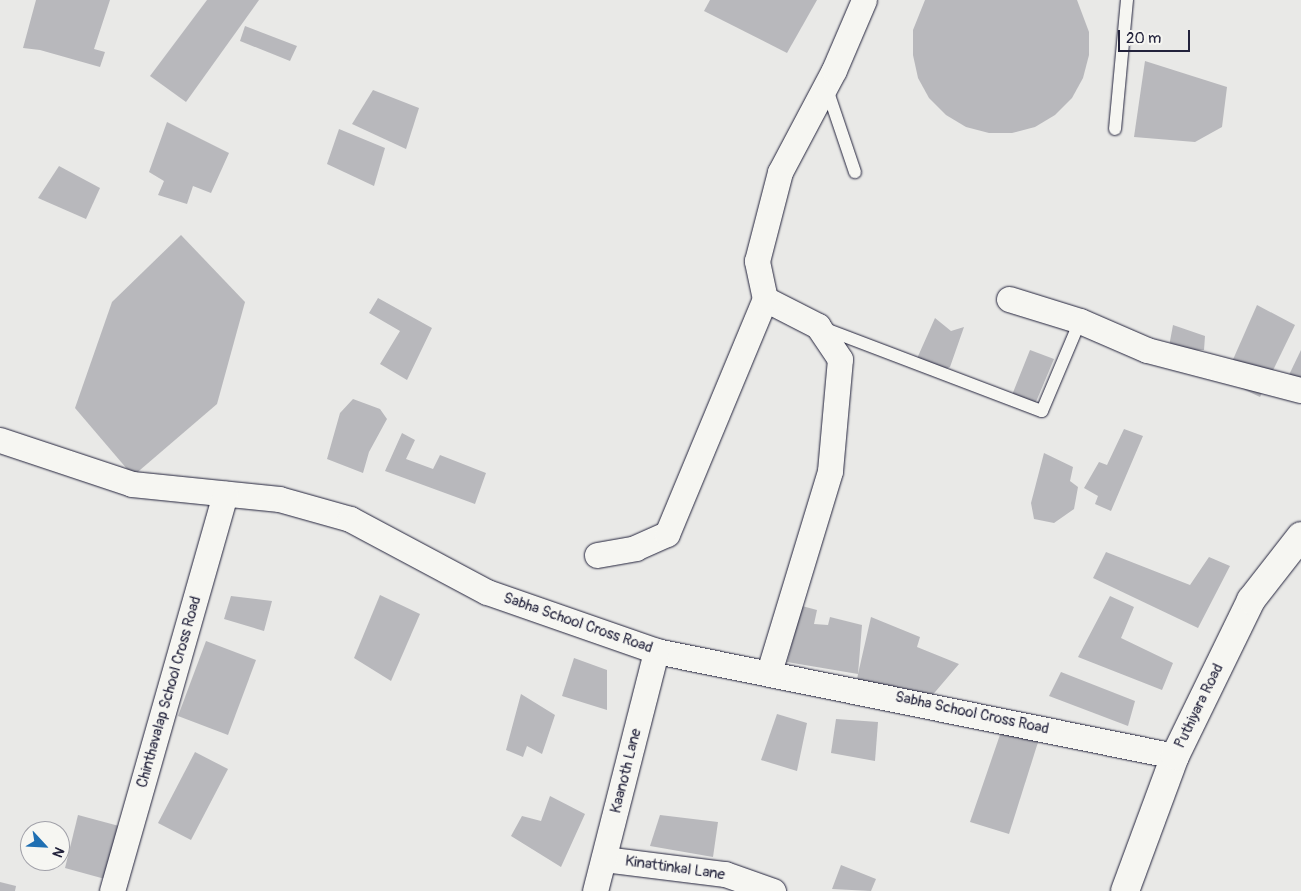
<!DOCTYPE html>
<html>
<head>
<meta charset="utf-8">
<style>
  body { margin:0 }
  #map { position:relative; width:1301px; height:891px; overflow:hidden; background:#e9e9e7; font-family:Pangolin,sans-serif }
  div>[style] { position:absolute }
  .building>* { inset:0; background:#b8b8bc }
  .roads { filter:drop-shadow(0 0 1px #22223b) drop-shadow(0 0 1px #22223b) }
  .lane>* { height:12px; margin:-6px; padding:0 6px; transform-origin:6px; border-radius:6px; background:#f6f6f2 }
  .street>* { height:25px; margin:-12.5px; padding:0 12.5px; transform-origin:12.5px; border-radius:12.5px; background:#f6f6f2 }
  .secondary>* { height:28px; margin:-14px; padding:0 14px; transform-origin:14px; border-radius:14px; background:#f6f6f2 }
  span { translate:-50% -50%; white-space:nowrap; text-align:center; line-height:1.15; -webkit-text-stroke:4.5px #f6f6f2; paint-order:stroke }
  .street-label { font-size:15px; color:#22223b }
  .north { position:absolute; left:20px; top:821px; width:50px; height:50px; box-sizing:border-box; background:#f6f6f2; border:1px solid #a1a1a9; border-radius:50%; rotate:115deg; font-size:14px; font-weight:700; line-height:20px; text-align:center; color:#22223b }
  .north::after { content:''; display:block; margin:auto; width:18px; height:22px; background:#1f6fb2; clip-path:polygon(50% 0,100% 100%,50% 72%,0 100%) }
  .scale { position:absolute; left:1118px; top:30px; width:72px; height:22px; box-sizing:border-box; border:2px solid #22223b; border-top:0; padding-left:6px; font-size:15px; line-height:18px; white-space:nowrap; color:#22223b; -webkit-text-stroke:4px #f6f6f2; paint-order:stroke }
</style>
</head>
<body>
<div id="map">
  <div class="building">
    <div style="clip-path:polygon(36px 0,110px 0,94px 49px,105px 52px,100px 67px,40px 50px,23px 48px)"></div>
    <div style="clip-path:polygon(207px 0,259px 0,186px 102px,150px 76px)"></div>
    <div style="clip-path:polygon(710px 0,817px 0,787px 53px,704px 11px)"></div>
    <div style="clip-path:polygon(925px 0,1077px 0,1089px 32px,1089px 55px,1083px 78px,1072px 98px,1055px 115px,1035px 127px,1012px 133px,989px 133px,966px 127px,946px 115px,929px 98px,918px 78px,913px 55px,913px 30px)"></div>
    <div style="clip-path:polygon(245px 26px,297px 46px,290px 61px,240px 41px)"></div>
    <div style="clip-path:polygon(1145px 61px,1227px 87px,1222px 127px,1195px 142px,1134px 137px)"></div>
    <div style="clip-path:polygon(373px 90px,419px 108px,406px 149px,352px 124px)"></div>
    <div style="clip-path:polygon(167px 122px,229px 153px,211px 193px,193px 186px,187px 204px,158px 195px,164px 181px,149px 172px)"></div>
    <div style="clip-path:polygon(339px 129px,385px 148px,374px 186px,327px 164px)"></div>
    <div style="clip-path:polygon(59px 166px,100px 188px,86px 219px,38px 198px)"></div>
    <div style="clip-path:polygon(181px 235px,245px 302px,217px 404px,133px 476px,75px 408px,112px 302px)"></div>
    <div style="clip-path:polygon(378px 298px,432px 328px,407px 380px,380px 364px,400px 331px,369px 313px)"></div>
    <div style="clip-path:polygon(1257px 305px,1295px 325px,1260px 397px,1224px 380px)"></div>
    <div style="clip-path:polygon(935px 318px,951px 331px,964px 327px,950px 367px,931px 376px,915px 363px)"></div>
    <div style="clip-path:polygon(1173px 325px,1205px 336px,1204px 350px,1194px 350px,1190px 367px,1165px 368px)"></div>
    <div style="clip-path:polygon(1030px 350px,1054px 359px,1033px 409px,1010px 400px)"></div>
    <div style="clip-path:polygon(1301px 350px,1301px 386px,1287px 379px)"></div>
    <div style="clip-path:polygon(353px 399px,380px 409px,387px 419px,369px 452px,363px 473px,327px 459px,340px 413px)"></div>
    <div style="clip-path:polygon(1124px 429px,1143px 436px,1111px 511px,1095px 504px,1098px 496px,1084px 488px,1099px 462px,1107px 465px)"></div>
    <div style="clip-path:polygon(402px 433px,415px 440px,406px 459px,433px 469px,440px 455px,486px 473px,475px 504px,385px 471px)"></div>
    <div style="clip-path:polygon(1044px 453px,1073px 467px,1070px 481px,1078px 487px,1074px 509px,1054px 523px,1034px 519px,1031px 503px)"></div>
    <div style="clip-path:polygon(1106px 552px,1190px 585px,1209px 557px,1230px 566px,1198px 628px,1093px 578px)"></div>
    <div style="clip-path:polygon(380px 595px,420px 614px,391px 681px,354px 658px)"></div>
    <div style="clip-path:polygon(231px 596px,272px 601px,264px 631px,224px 619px)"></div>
    <div style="clip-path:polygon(1110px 596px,1134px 607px,1121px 638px,1173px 663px,1162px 690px,1078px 657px)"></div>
    <div style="clip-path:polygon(802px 606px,817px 610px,814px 624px,828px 625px,830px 617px,862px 625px,858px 674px,871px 617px,920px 637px,917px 647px,959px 664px,930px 698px,857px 680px,858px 674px,787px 662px)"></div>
    <div style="clip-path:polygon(206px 641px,256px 660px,228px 735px,178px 716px)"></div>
    <div style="clip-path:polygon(574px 658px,607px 670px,607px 710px,562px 696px)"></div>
    <div style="clip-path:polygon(1061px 672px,1135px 701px,1128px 726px,1049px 696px)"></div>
    <div style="clip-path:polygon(521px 694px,555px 715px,542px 754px,527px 746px,523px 757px,506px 750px)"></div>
    <div style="clip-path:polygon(777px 714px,807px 723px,797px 771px,761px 760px)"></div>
    <div style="clip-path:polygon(836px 719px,878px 722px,875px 761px,831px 753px)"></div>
    <div style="clip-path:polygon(1002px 729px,1039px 739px,1009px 834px,970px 822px)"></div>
    <div style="clip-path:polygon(195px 752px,228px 769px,191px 840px,158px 823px)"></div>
    <div style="clip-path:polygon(550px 796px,585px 814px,561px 867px,511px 836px,522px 816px,541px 821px)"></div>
    <div style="clip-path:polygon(78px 815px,119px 826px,105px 879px,65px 868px)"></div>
    <div style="clip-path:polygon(660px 815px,718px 822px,713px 857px,650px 846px)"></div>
    <div style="clip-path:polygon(841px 865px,876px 879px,871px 891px,832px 889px)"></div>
    <div style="clip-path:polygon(0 882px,16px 886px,15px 891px,0 891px)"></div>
  </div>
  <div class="roads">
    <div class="lane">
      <div style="left:826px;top:86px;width:91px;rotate:71.4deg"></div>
      <div style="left:1115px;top:129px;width:130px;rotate:-84.7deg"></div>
      <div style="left:823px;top:328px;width:234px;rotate:20.8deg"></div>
      <div style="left:1042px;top:411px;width:98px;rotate:-67.1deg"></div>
    </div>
    <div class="street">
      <div style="left:1009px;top:299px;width:74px;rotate:17.2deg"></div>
      <div style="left:1080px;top:321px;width:73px;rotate:23.4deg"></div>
      <div style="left:1147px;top:350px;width:159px;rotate:14.6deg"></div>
      <div style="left:0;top:440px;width:139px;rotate:18.4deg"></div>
      <div style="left:132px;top:484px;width:148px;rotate:5.8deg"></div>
      <div style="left:279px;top:499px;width:74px;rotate:15.7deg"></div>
      <div style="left:350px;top:519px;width:155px;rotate:28.1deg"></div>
      <div style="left:487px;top:592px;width:179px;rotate:19.2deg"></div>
      <div style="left:656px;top:651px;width:530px;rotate:11.44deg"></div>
      <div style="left:597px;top:555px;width:39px;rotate:-10deg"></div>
      <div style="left:635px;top:548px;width:35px;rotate:-24deg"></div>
      <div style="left:667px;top:534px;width:255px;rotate:-67.4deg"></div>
      <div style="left:769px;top:672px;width:210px;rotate:-73.1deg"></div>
      <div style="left:830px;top:471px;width:112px;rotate:-84.9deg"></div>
      <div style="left:840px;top:359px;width:40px;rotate:-124deg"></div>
      <div style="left:818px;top:326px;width:59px;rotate:-153deg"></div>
      <div style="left:765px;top:299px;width:39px;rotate:-102deg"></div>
      <div style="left:757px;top:261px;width:92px;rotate:-75.5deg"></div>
      <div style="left:780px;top:172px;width:115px;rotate:-62.1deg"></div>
      <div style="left:834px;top:70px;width:76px;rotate:-66.8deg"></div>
      <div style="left:604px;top:859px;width:122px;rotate:7.1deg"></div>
      <div style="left:725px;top:874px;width:51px;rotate:19.5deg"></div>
      <div style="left:112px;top:891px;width:413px;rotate:-74.1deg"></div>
      <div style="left:595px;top:891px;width:248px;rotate:-75.7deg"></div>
    </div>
    <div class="secondary">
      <div style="left:1125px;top:891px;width:144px;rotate:-69.7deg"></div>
      <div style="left:1175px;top:756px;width:174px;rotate:-64deg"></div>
      <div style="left:1251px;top:600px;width:81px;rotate:-52deg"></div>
    </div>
  </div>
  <div class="street-label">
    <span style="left:578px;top:623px;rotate:19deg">Sabha School Cross Road</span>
    <span style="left:169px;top:692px;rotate:-74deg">Chinthavalap School Cross Road</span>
    <span style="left:1199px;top:706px;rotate:-64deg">Puthiyara Road</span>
    <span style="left:972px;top:713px;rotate:12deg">Sabha School Cross Road</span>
    <span style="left:626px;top:771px;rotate:-76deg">Kaanoth Lane</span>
    <span style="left:675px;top:868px;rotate:8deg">Kinattinkal Lane</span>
  </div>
  <div class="north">N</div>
  <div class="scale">20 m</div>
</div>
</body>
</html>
